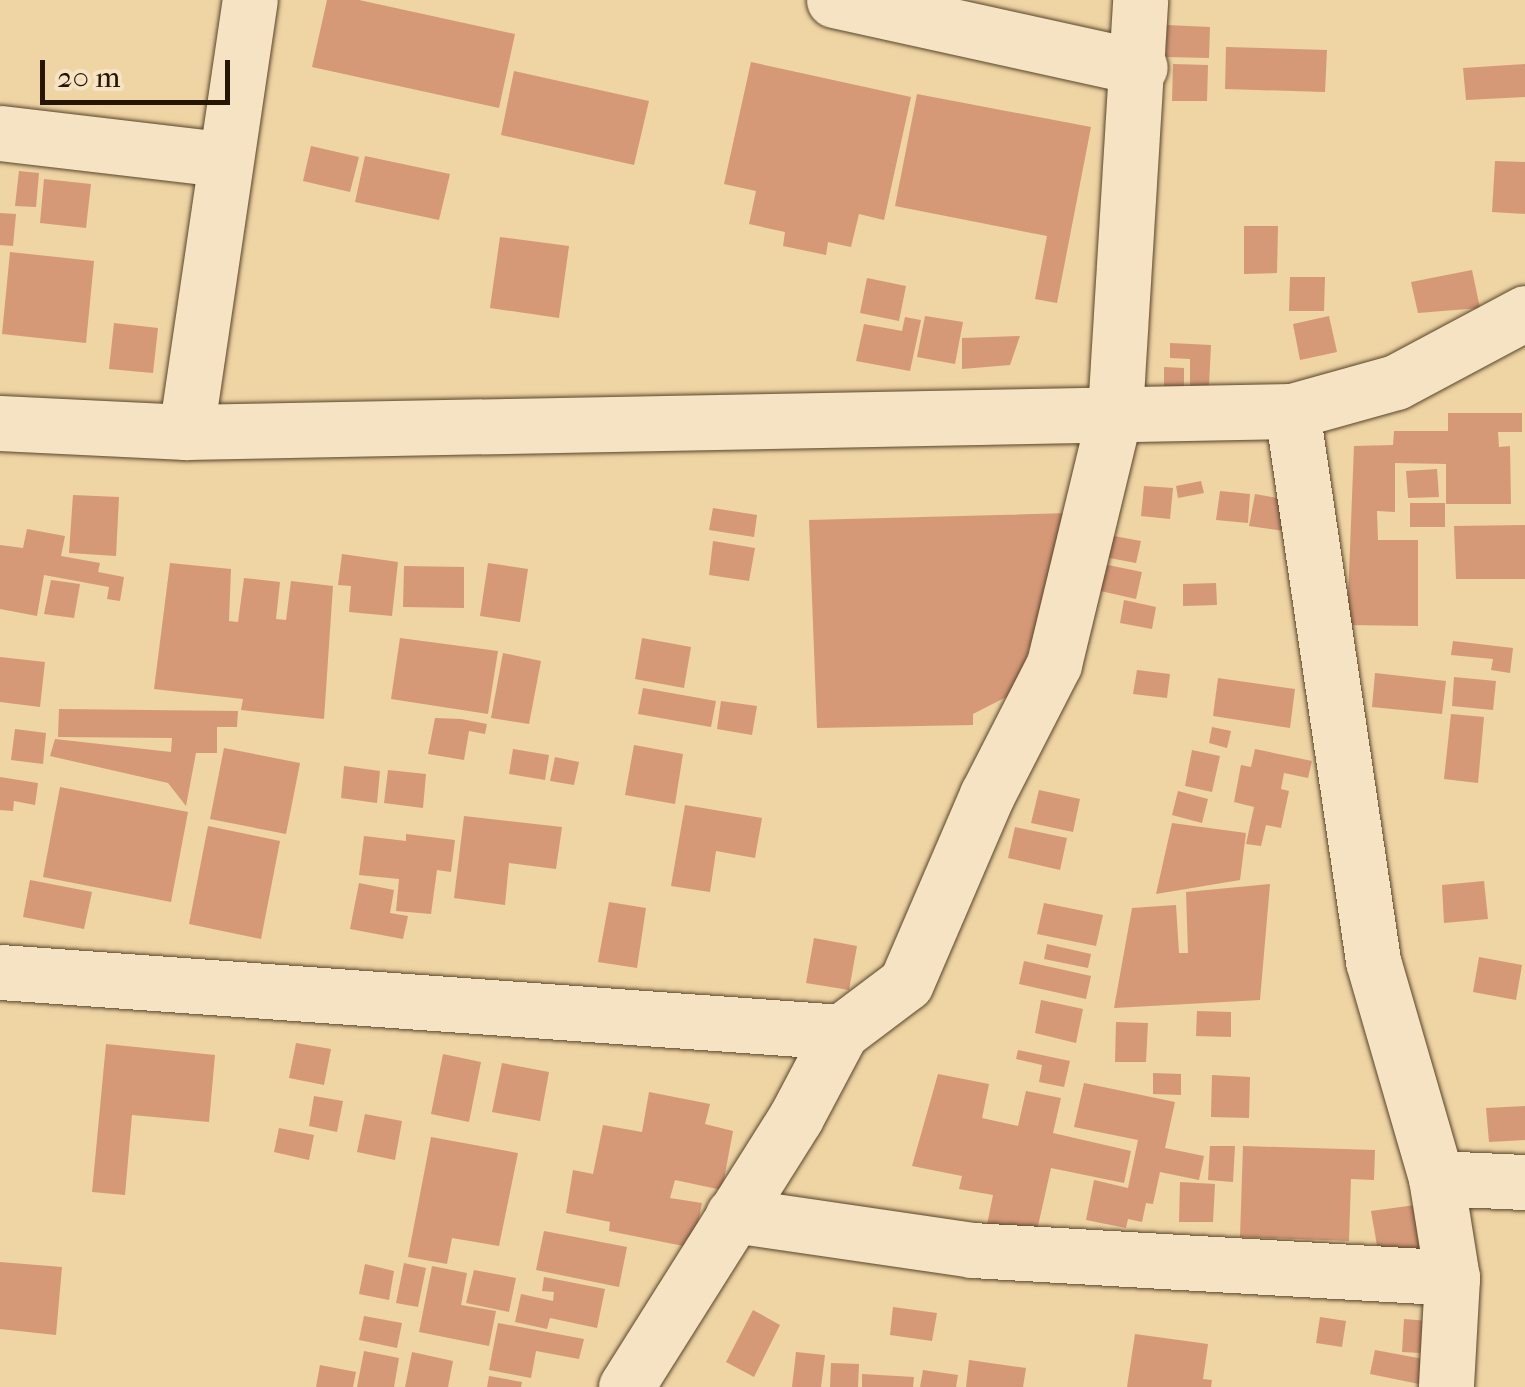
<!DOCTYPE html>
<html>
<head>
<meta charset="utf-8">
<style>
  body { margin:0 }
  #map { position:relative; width:1525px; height:1387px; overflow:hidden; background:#efd4a4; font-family:"IM FELL French Canon",serif }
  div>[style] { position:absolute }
  .building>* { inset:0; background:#d59978 }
  .roads { filter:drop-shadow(0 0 2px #584529) drop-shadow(0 0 2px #584529) }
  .minor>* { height:55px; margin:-27.5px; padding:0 27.5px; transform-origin:27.5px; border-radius:27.5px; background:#f5e3c4 }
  span { translate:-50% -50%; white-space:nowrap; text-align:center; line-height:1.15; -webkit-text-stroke:10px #f5e3c4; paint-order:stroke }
  .scale { position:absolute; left:40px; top:60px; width:190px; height:45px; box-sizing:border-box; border:5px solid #261500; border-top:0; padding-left:12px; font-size:30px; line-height:35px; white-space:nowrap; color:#261500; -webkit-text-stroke:8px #f5e3c4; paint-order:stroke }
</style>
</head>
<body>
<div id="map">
  <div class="building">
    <div style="clip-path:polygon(327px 0,359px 0,515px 34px,499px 108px,312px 67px)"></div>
    <div style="clip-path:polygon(1167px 25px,1210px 27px,1209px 58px,1166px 57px)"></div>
    <div style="clip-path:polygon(1226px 47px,1327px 50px,1325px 92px,1225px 89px)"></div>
    <div style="clip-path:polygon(751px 62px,911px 97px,884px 220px,859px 214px,851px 247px,828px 242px,826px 255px,783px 246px,785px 232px,749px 224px,756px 191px,724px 184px)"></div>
    <div style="clip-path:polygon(1173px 64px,1208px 65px,1207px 101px,1172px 101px)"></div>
    <div style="clip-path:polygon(1525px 64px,1525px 97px,1466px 100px,1463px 68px)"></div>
    <div style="clip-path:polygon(514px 71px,649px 101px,634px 165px,501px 135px)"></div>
    <div style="clip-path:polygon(917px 94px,1091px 127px,1057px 303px,1035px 299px,1047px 236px,895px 206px)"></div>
    <div style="clip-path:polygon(311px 146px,359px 157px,350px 192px,303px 181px)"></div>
    <div style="clip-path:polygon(365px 156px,450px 174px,439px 220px,355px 202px)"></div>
    <div style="clip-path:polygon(1495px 161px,1525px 162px,1525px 214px,1492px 212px)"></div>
    <div style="clip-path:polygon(19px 171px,39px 173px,36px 207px,15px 206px)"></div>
    <div style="clip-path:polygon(44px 179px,91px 184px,86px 228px,40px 223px)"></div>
    <div style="clip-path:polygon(0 213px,16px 214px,13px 246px,0 245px)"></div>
    <div style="clip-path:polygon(1244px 226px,1278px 226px,1277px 273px,1244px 274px)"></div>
    <div style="clip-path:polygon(500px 237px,569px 246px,559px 318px,490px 308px)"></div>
    <div style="clip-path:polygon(10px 252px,94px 261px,86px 343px,2px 334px)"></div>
    <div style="clip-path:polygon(1472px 270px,1480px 308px,1418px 313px,1411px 282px)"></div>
    <div style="clip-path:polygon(1290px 277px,1325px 277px,1324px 311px,1289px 311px)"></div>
    <div style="clip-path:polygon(867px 278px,906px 286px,899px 321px,860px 313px)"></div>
    <div style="clip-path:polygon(925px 316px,963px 322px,955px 364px,917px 357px)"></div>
    <div style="clip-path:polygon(1329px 316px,1337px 352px,1300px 360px,1293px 324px)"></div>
    <div style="clip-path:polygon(905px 317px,921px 320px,910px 371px,856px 361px,864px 324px,902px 331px)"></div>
    <div style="clip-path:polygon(114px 323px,158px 328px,153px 373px,109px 369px)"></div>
    <div style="clip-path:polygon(1020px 336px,1010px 365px,962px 369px,962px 338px)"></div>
    <div style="clip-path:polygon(1170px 343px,1211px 345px,1209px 386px,1190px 386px,1190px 359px,1170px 358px)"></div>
    <div style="clip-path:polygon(1164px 367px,1184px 368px,1184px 390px,1164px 390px)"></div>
    <div style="clip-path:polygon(1448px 413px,1522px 413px,1522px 432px,1498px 432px,1499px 447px,1510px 446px,1511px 504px,1446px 504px,1446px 464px,1395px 463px,1395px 512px,1377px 511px,1378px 540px,1418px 540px,1418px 626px,1347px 625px,1354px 446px,1393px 445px,1394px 431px,1448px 431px)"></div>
    <div style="clip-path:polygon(1437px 469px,1439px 497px,1408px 498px,1406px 471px)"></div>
    <div style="clip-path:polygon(1201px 481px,1204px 493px,1178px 498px,1176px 486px)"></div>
    <div style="clip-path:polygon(1144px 486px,1173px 488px,1170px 519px,1141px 516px)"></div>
    <div style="clip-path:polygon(1220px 491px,1250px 494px,1248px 523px,1216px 520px)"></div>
    <div style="clip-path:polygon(1255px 494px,1289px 500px,1285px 531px,1249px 526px)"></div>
    <div style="clip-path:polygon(73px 495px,119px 497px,116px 556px,69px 553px)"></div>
    <div style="clip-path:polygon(1410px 503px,1445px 503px,1445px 527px,1410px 527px)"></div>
    <div style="clip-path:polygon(713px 508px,757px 515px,754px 537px,709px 530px)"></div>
    <div style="clip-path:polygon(1070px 513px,1016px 692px,973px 714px,973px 725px,817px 728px,809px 520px)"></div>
    <div style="clip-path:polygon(1525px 525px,1525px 579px,1456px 579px,1454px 526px)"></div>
    <div style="clip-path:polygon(27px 529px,65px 536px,61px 556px,100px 563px,98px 572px,124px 577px,120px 601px,107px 599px,109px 587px,44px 575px,37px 616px,0 609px,0 545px,23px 548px)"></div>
    <div style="clip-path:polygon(1103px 534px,1141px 541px,1136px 563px,1099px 556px)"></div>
    <div style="clip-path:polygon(713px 541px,755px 548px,749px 581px,709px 575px)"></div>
    <div style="clip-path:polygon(342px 554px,398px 562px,392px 616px,349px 612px,351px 586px,338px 585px)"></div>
    <div style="clip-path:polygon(170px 563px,231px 569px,229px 621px,238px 622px,244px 578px,280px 582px,276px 619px,286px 620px,291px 581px,333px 586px,324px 719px,241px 710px,243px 699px,154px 689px)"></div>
    <div style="clip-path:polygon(488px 563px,528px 569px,520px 622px,480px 616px)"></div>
    <div style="clip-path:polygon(1103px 564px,1142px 572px,1136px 599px,1096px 590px)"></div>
    <div style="clip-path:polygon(404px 566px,464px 567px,464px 608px,403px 607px)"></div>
    <div style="clip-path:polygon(51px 580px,80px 584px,74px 618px,44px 614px)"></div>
    <div style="clip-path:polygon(1216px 583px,1217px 605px,1183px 606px,1183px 584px)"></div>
    <div style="clip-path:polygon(1124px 600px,1156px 607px,1152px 629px,1120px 623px)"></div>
    <div style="clip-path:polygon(400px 638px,498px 651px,488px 714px,391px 699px)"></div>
    <div style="clip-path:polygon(642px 638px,691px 647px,684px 688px,635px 679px)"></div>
    <div style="clip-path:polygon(1453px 641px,1513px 648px,1510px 673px,1491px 670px,1493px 659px,1451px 655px)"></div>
    <div style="clip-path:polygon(503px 653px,541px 661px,529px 724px,491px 718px)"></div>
    <div style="clip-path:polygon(0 657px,45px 662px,40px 707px,0 702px)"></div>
    <div style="clip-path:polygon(1137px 670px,1170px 674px,1167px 698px,1133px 694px)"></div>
    <div style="clip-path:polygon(1375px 673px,1446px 681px,1442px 714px,1372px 707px)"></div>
    <div style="clip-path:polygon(1454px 677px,1496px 681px,1493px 710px,1452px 706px)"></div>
    <div style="clip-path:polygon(1218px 678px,1295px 689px,1290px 728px,1213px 716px)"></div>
    <div style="clip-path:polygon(643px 688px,716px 701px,711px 727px,638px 714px)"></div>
    <div style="clip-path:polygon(721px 701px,757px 706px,752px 735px,717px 729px)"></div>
    <div style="clip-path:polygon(59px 709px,238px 711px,237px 727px,217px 727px,217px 753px,196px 753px,186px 806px,168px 783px,50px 756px,55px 739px,171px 752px,172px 738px,58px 737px)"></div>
    <div style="clip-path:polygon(1451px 714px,1484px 717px,1478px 783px,1444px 779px)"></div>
    <div style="clip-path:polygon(435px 718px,461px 719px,487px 724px,485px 734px,469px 731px,464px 760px,428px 754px)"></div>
    <div style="clip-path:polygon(1212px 727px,1231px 731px,1227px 748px,1209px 743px)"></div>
    <div style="clip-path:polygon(15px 729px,46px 733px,43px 764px,11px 760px)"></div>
    <div style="clip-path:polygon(634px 745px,683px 754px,675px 804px,625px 795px)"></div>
    <div style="clip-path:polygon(224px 748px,300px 763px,286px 834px,210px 819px)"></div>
    <div style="clip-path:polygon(513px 749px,549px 755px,545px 780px,509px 774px)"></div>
    <div style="clip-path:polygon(1255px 749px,1312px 761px,1308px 778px,1284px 773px,1281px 789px,1289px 791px,1281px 828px,1266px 825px,1261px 846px,1246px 844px,1254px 807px,1234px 802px,1241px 765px,1251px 767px)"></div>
    <div style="clip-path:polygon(1192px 750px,1220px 756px,1212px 792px,1185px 786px)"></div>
    <div style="clip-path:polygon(555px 757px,579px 762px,574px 785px,550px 781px)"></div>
    <div style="clip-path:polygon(344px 766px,380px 771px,377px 803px,341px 798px)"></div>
    <div style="clip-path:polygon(388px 770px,426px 774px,423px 808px,384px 803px)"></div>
    <div style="clip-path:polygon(0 777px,38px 783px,35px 805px,14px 801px,13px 811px,0 810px)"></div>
    <div style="clip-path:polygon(60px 787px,188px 812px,171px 902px,43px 877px)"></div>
    <div style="clip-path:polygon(1039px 790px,1080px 799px,1073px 832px,1031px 823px)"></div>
    <div style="clip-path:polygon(1178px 791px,1208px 799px,1202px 823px,1172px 815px)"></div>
    <div style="clip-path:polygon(685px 805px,762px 818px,755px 858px,716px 851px,710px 892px,671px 886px)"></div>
    <div style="clip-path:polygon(464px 816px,562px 827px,556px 869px,509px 863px,505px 905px,454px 898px)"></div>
    <div style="clip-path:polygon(1172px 823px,1246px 833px,1240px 880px,1156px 894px)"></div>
    <div style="clip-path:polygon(208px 826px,280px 841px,261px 939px,189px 924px)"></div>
    <div style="clip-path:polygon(1015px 827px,1067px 838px,1060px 870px,1008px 858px)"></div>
    <div style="clip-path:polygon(406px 834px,455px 840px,451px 872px,437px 870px,431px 914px,396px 911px,399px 879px,359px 875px,364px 836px,406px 841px)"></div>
    <div style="clip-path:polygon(30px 880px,92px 892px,84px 929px,23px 917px)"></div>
    <div style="clip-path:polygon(1484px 881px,1488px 919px,1444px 923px,1442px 885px)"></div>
    <div style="clip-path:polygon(359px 883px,394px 890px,390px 913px,408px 916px,403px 939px,350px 929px)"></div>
    <div style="clip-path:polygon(1270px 884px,1260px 1000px,1114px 1008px,1132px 908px,1176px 905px,1179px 953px,1188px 953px,1186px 892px)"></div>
    <div style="clip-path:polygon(609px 902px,646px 908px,637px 968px,598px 962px)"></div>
    <div style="clip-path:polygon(1044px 903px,1103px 915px,1096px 946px,1037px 934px)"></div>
    <div style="clip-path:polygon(814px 938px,857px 946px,849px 990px,806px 983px)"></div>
    <div style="clip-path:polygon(1047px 944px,1091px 954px,1088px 968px,1044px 959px)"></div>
    <div style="clip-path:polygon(1479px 957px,1522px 965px,1516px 1000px,1473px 992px)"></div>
    <div style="clip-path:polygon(1024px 961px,1091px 976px,1086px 999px,1019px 984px)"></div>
    <div style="clip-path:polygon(1041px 1000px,1083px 1009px,1076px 1043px,1035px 1033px)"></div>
    <div style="clip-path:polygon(1197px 1011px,1231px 1012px,1231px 1037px,1196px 1036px)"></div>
    <div style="clip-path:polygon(1116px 1022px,1148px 1023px,1146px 1062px,1115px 1062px)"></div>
    <div style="clip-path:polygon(296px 1043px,331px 1049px,324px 1085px,289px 1078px)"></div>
    <div style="clip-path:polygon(106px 1044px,215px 1055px,209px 1122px,132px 1115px,125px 1195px,92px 1192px)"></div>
    <div style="clip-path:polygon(1018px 1050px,1070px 1061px,1064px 1087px,1039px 1082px,1042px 1065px,1016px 1059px)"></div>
    <div style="clip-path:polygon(443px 1054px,481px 1062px,469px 1122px,431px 1114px)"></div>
    <div style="clip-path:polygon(502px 1063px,549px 1072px,540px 1121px,492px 1112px)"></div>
    <div style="clip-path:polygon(1153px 1073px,1181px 1074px,1181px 1095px,1153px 1094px)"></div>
    <div style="clip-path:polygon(938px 1074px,989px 1084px,982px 1118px,1018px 1126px,1026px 1091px,1061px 1098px,1053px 1133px,1131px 1151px,1124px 1183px,1051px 1168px,1036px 1235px,987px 1225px,993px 1195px,959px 1189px,962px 1176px,912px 1166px)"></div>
    <div style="clip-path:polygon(1212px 1075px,1250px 1077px,1249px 1118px,1211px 1117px)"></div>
    <div style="clip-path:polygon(1084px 1083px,1175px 1102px,1165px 1148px,1204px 1156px,1199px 1180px,1160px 1172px,1153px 1204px,1146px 1203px,1142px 1222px,1128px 1219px,1126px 1228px,1086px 1220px,1094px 1180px,1128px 1188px,1138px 1140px,1074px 1127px)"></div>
    <div style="clip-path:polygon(649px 1092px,710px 1104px,705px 1124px,733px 1131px,722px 1190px,675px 1180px,670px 1198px,702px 1203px,693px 1248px,609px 1231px,610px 1222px,566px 1213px,573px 1170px,593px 1174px,603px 1125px,642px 1132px)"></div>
    <div style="clip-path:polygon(314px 1096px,343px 1101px,337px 1132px,309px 1126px)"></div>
    <div style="clip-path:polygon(1525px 1106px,1525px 1140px,1489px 1142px,1486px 1108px)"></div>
    <div style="clip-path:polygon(365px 1114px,402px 1121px,395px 1160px,357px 1152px)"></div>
    <div style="clip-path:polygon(279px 1128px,314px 1135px,309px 1160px,274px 1152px)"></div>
    <div style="clip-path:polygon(431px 1137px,518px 1153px,499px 1246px,452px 1238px,447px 1264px,408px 1257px)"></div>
    <div style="clip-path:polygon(1210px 1146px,1235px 1146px,1233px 1182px,1208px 1180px)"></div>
    <div style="clip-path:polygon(1243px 1146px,1375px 1150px,1374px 1180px,1351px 1179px,1349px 1241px,1240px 1237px)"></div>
    <div style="clip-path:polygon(1180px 1182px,1215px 1184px,1213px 1222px,1179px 1222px)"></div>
    <div style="clip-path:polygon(1423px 1204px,1429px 1250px,1379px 1257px,1371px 1211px)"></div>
    <div style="clip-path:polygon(544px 1231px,627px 1247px,619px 1287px,536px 1270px)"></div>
    <div style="clip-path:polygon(0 1262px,62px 1267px,56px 1335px,0 1329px)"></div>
    <div style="clip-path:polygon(404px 1263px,426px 1268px,418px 1307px,396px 1303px)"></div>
    <div style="clip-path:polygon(365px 1264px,394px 1271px,389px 1300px,359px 1294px)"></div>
    <div style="clip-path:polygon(432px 1266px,467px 1273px,461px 1305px,496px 1311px,489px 1346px,419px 1332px)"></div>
    <div style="clip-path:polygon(474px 1270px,516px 1278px,509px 1312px,466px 1303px)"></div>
    <div style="clip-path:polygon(544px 1277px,605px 1289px,597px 1328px,550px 1318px,547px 1329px,515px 1322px,521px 1294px,553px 1301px,554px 1292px,542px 1291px)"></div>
    <div style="clip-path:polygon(893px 1307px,937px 1313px,932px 1341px,890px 1335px)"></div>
    <div style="clip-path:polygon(753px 1310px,780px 1325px,754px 1377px,726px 1362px)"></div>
    <div style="clip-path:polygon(364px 1316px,402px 1323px,397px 1348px,359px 1340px)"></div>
    <div style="clip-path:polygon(1320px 1317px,1346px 1321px,1342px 1347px,1316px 1343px)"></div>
    <div style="clip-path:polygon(1404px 1319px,1441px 1322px,1439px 1354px,1402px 1352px)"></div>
    <div style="clip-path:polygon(498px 1323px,584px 1339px,579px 1359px,536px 1351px,531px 1378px,489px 1370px)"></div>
    <div style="clip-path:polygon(1135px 1334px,1208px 1344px,1203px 1379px,1212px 1380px,1211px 1387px,1127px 1387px)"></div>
    <div style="clip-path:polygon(1375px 1350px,1434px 1361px,1429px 1386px,1370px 1374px)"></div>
    <div style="clip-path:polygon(364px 1351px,399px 1358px,394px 1387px,357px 1387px)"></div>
    <div style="clip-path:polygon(412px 1352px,453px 1361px,448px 1387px,405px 1387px)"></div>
    <div style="clip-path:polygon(796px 1352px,825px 1355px,821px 1387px,792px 1387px)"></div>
    <div style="clip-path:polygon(969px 1360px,1026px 1368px,1023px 1387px,966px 1387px)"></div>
    <div style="clip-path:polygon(831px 1363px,859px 1364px,858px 1387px,830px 1387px)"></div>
    <div style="clip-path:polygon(320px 1365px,356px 1372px,353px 1387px,316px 1387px)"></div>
    <div style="clip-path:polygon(923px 1370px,958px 1375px,956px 1387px,920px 1387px)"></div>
    <div style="clip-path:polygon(862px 1374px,914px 1377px,913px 1387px,862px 1387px)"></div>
    <div style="clip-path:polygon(489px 1376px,522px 1382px,521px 1387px,487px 1387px)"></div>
  </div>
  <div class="roads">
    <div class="minor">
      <div style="left:834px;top:0;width:313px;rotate:12.4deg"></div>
      <div style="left:0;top:133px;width:225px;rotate:6.7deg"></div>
      <div style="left:1292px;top:411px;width:556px;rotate:81.62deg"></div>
      <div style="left:1373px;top:961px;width:226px;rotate:73.8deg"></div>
      <div style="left:1436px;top:1178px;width:101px;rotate:80.9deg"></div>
      <div style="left:1452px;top:1278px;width:109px;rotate:93.2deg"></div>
      <div style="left:0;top:423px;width:186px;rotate:2.8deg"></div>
      <div style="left:186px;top:432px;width:1106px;rotate:-1.09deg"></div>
      <div style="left:1292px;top:411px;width:108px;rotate:-15.6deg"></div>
      <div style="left:1396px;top:382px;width:146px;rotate:-28.1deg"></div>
      <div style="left:186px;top:432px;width:437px;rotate:-81.6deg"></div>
      <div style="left:0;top:972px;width:843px;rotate:4.08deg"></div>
      <div style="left:1436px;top:1178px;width:89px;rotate:2.6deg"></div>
      <div style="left:733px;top:1215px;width:242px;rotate:8.3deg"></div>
      <div style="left:972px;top:1250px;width:481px;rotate:3.3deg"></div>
      <div style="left:626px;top:1387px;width:319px;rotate:-57.8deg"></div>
      <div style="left:796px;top:1117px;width:96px;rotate:-62.1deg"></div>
      <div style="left:841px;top:1032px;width:81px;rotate:-37deg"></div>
      <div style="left:906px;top:983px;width:205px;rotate:-66.7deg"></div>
      <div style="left:987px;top:795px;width:147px;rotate:-62.9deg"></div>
      <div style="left:1054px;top:664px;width:259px;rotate:-76.4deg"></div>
      <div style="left:1115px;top:412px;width:413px;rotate:-86.5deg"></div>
    </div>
  </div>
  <div class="scale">20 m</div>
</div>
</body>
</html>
